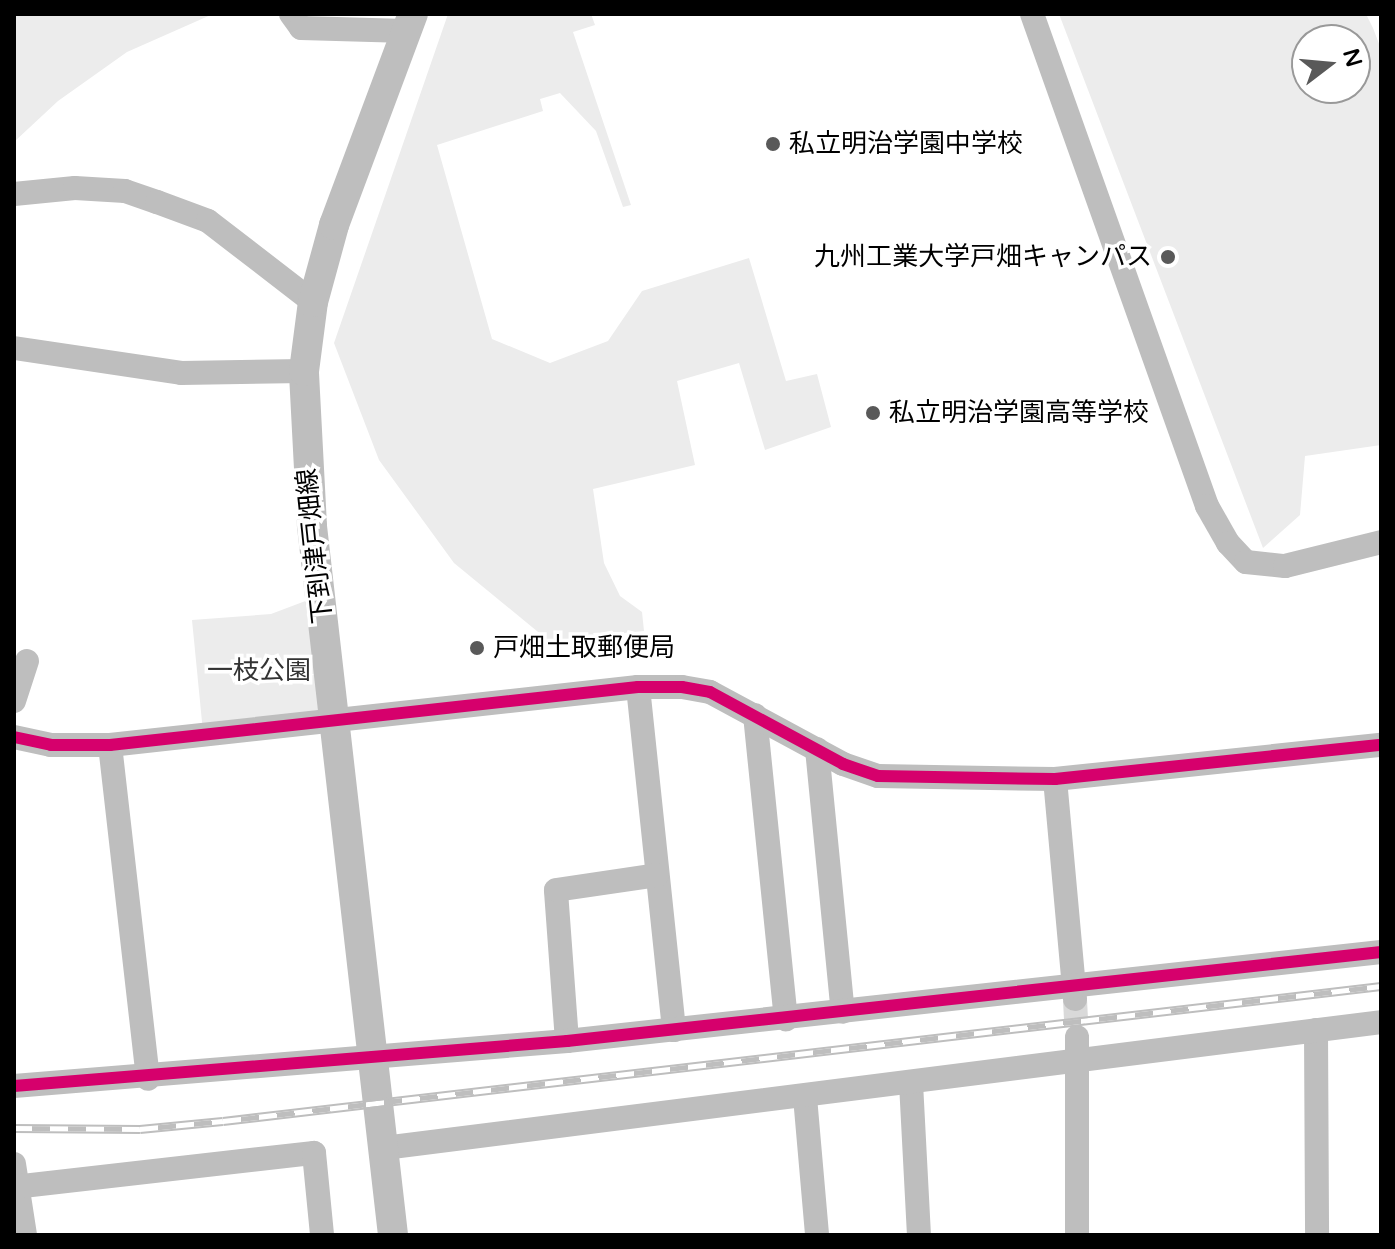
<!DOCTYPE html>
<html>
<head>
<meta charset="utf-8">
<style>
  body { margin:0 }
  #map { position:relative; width:1395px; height:1249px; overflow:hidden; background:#fff; font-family:"Varela Round","Noto Sans JP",sans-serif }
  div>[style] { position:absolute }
  .green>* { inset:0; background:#ececec }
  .minor-tunnel>* { height:24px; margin-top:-12px; transform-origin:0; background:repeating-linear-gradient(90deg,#d9d9d9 0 24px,transparent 0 36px) }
  .minor>* { height:24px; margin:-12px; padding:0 12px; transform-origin:12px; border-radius:12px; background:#bebebe }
  .major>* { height:30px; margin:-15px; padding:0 15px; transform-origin:15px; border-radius:15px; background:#bebebe }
  .rail>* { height:9px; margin-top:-4.5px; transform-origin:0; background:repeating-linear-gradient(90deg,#fff 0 18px,#bebebe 0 36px); box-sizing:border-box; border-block:2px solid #bebebe }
  .cycleway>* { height:12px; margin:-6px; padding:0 6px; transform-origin:6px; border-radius:6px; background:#d6006c }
  .dots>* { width:22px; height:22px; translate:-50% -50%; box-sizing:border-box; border:4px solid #fff; border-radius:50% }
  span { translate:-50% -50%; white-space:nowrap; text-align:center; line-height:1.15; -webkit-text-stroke:7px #fff; paint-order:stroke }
  .poi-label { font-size:26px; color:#000 }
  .left { translate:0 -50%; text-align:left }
  .right { translate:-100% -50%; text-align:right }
  .street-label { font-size:26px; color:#000 }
  .park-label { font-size:26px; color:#333 }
  .frame { position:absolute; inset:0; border:16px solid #000; pointer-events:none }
  .north { position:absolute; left:1291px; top:24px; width:80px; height:80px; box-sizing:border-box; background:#fff; border:2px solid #999; border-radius:50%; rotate:74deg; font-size:22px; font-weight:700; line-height:32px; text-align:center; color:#000 }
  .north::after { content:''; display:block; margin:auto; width:28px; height:36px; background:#595959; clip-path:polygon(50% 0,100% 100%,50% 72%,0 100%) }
</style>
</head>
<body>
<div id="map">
  <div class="green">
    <div style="clip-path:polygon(14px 14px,213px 14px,127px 52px,58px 101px,14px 142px)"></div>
    <div style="clip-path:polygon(448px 14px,591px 14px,595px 25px,573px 32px,631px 205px,623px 207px,596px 131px,560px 93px,540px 99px,543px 111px,437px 145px,492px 339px,550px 363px,608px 341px,642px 291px,749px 258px,786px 381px,817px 374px,831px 427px,765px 450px,739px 363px,677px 381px,695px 465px,593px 489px,604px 563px,620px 596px,642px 612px,644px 631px,549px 641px,454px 563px,379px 460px,334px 343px)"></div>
    <div style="clip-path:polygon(evenodd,1059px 14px,1366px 14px,1373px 28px,1381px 49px,1381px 445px,1305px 456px,1300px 515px,1263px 548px,1059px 14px,1307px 40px,1355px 40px,1355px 88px,1307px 88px,1307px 40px)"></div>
    <div style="clip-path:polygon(316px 597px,330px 720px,203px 732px,192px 620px,271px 614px)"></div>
  </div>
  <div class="minor-tunnel">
    <div style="left:1075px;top:1000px;width:37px;rotate:87deg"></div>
  </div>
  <div class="minor">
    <div style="left:291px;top:14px;width:17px;rotate:54deg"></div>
    <div style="left:301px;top:28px;width:106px;rotate:1.6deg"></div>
    <div style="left:1032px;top:14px;width:522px;rotate:70.42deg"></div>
    <div style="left:1207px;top:506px;width:43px;rotate:60.4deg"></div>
    <div style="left:1228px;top:543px;width:26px;rotate:47deg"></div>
    <div style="left:1246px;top:562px;width:39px;rotate:6deg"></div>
    <div style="left:1285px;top:566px;width:99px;rotate:-14deg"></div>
    <div style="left:14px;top:194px;width:61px;rotate:-5.6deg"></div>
    <div style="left:75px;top:188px;width:50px;rotate:3.4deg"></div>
    <div style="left:125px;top:191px;width:34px;rotate:19deg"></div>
    <div style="left:157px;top:202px;width:54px;rotate:20.4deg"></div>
    <div style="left:208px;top:221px;width:133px;rotate:37.6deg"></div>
    <div style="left:14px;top:348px;width:169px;rotate:8.5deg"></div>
    <div style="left:181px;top:373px;width:123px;rotate:-0.9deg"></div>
    <div style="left:638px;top:687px;width:345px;rotate:84deg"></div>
    <div style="left:14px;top:701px;width:42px;rotate:-72deg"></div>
    <div style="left:755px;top:715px;width:306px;rotate:84.2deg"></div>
    <div style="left:14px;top:737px;width:38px;rotate:12deg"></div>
    <div style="left:51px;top:745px;width:59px"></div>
    <div style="left:110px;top:745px;width:531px;rotate:-6.27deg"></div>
    <div style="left:638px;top:687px;width:44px"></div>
    <div style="left:682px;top:687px;width:28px;rotate:10deg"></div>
    <div style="left:710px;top:692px;width:151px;rotate:28.4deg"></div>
    <div style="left:843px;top:764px;width:37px;rotate:19deg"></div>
    <div style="left:878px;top:776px;width:177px;rotate:1deg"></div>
    <div style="left:1055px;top:779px;width:328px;rotate:-6deg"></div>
    <div style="left:110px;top:745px;width:336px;rotate:83.5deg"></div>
    <div style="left:817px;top:749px;width:264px;rotate:84.4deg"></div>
    <div style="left:1055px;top:779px;width:221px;rotate:84.8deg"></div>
    <div style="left:1316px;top:1030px;width:205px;rotate:89.7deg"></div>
    <div style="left:567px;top:1041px;width:151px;rotate:-94.2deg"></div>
    <div style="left:556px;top:890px;width:102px;rotate:-8.4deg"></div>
    <div style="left:911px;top:1083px;width:152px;rotate:87deg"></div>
    <div style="left:14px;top:1086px;width:555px;rotate:-4.65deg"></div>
    <div style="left:567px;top:1041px;width:819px;rotate:-6.24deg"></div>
    <div style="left:805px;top:1097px;width:139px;rotate:85deg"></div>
    <div style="left:384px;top:1148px;width:1005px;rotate:-7.2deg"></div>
    <div style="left:14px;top:1164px;width:72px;rotate:81.2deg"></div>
    <div style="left:14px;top:1187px;width:302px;rotate:-6.5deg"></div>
    <div style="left:314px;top:1153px;width:82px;rotate:84.4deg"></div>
    <div style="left:1077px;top:1235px;width:198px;rotate:-90deg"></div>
  </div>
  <div class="major">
    <div style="left:393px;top:1235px;width:714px;rotate:-96.52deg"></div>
    <div style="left:312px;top:526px;width:155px;rotate:-93deg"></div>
    <div style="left:304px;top:371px;width:70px;rotate:-82.6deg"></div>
    <div style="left:313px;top:302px;width:80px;rotate:-74.7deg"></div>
    <div style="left:334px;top:225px;width:225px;rotate:-69.5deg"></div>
  </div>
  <div class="rail">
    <div style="left:14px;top:1128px;width:126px;rotate:0.5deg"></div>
    <div style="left:140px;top:1129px;width:83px;rotate:-5.5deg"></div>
    <div style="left:223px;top:1121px;width:1166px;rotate:-6.65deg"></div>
  </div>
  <div class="cycleway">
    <div style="left:14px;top:737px;width:38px;rotate:12deg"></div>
    <div style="left:51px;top:745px;width:59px"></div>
    <div style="left:110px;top:745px;width:531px;rotate:-6.27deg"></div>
    <div style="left:638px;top:687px;width:44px"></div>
    <div style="left:682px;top:687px;width:28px;rotate:10deg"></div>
    <div style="left:710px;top:692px;width:151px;rotate:28.4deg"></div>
    <div style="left:843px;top:764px;width:37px;rotate:19deg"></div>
    <div style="left:878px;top:776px;width:177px;rotate:1deg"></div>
    <div style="left:1055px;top:779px;width:328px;rotate:-6deg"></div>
    <div style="left:14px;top:1086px;width:555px;rotate:-4.65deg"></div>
    <div style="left:567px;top:1041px;width:819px;rotate:-6.24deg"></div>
  </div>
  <div class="dots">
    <div style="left:773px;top:144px;background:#595959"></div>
    <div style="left:1168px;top:257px;background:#595959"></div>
    <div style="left:873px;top:413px;background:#595959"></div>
    <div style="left:477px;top:648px;background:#595959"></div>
  </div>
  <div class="poi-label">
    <span class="left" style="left:789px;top:144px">私立明治学園中学校</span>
    <span class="right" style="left:1152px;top:257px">九州工業大学戸畑キャンパス</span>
    <span class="left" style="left:889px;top:413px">私立明治学園高等学校</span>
    <span class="left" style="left:493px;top:648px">戸畑土取郵便局</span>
  </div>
  <div class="street-label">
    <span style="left:315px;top:546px;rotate:-96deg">下到津戸畑線</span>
  </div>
  <div class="park-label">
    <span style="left:259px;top:671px">一枝公園</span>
  </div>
  <div class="frame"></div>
  <div class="north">N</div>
</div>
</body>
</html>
